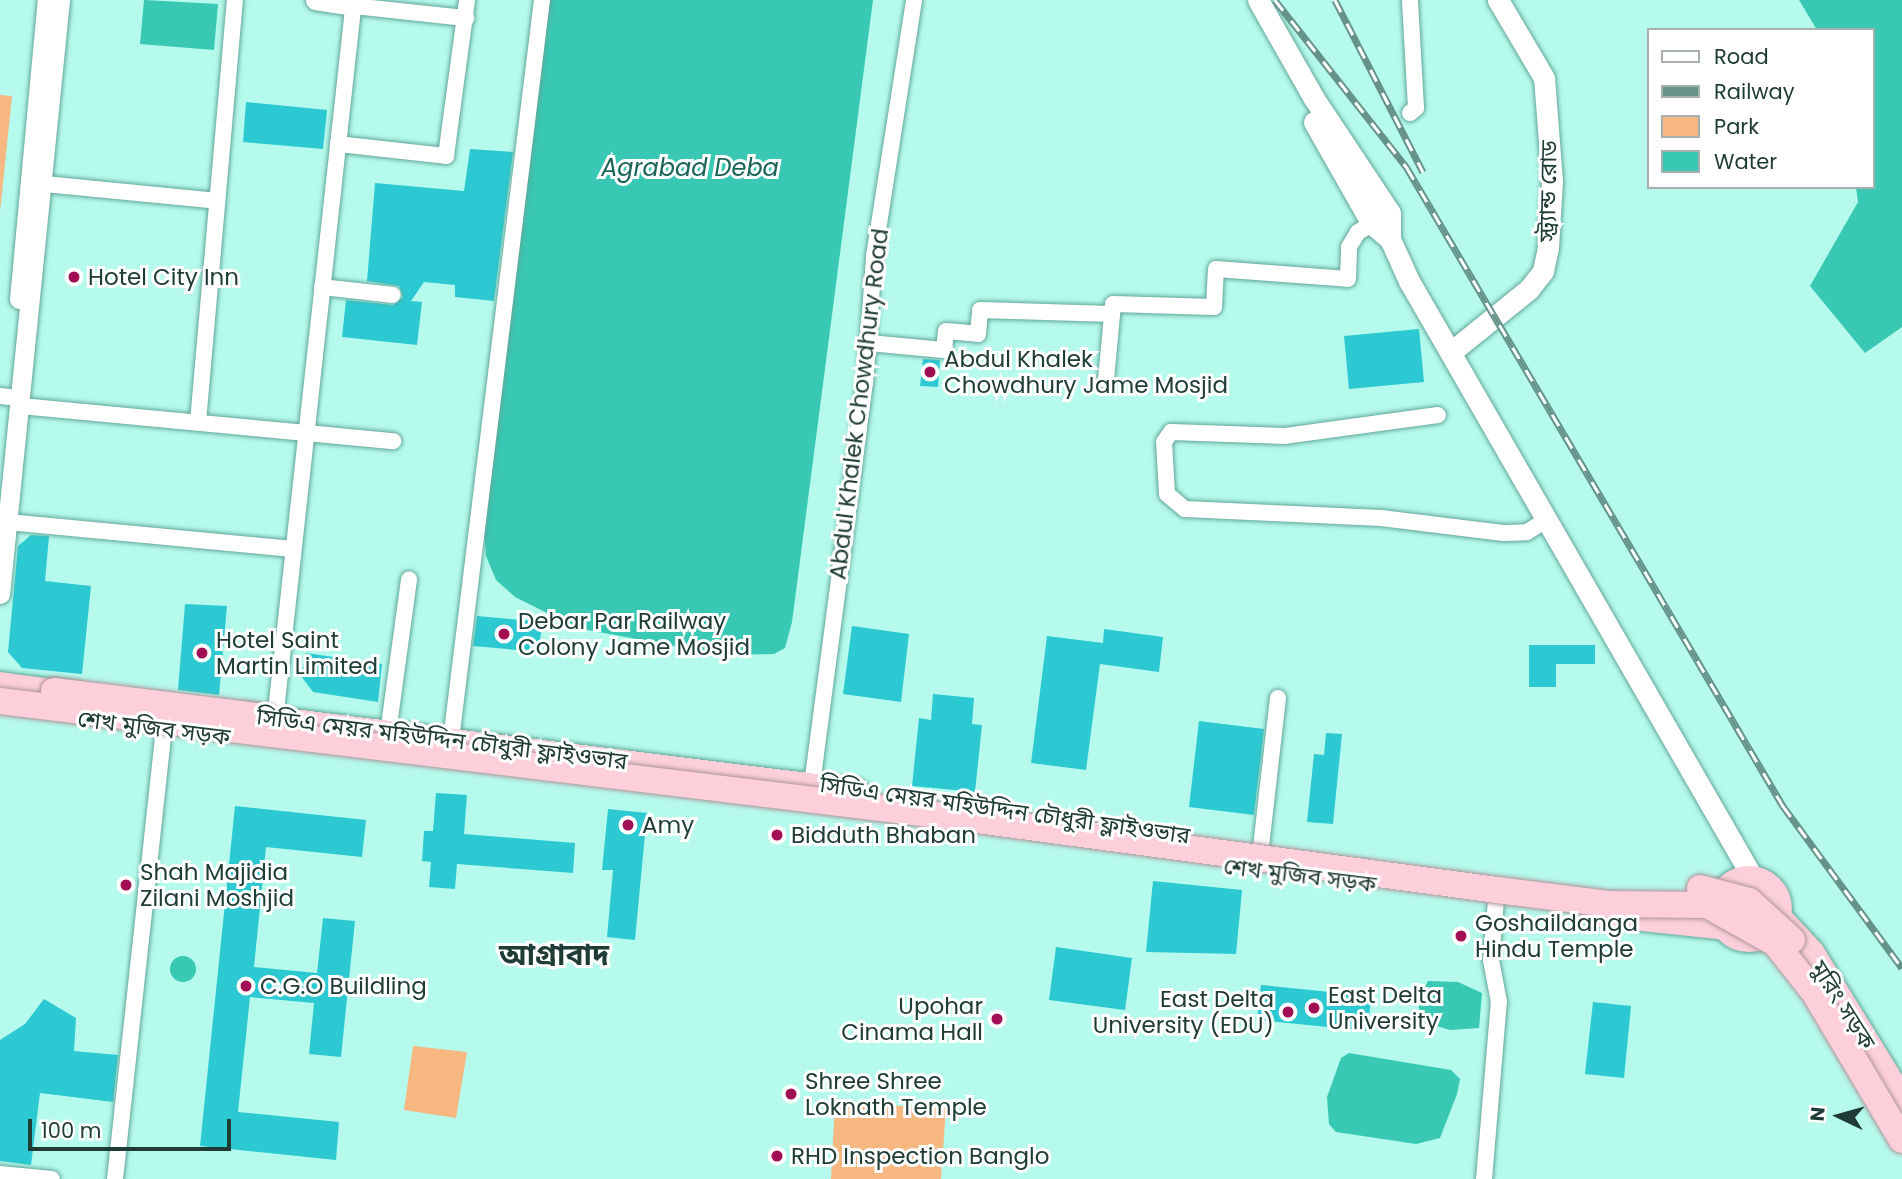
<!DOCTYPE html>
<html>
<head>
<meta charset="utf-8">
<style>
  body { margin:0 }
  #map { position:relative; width:1902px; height:1179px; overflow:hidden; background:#b5faec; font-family:Poppins,"Noto Sans Bengali",sans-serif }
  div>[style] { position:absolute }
  .green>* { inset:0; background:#f6b781 }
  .water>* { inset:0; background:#39c8b3 }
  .round { border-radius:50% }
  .building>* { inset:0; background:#2cc9d2 }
  .roads { filter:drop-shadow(0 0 2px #63a69a) drop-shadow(0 0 2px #63a69a) }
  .minor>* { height:16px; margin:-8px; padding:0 8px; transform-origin:8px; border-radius:8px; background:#fff }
  .tertiary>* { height:19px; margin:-9.5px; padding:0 9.5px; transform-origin:9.5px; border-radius:9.5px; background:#fff }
  .secondary>* { height:21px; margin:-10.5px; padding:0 10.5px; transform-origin:10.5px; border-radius:10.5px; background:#fff }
  .trunk>* { height:26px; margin:-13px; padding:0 13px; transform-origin:13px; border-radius:13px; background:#fccfda }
  .trunk>.ring { margin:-13px; padding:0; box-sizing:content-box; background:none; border:26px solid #fccfda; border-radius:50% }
  .rail>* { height:7px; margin-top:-3.5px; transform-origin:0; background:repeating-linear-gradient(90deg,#fff 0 13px,#65938a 0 26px); box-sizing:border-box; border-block:2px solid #65938a }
  .bridges { filter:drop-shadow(0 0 2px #ae949b) drop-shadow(0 0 2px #ae949b) }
  .trunk-bridge>* { height:26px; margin:-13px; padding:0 13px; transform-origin:13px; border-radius:13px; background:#fccfda }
  .dots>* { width:19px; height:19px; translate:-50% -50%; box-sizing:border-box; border:4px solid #fff; border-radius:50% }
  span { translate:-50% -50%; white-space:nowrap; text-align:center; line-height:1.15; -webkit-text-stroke:6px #fff; paint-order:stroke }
  .street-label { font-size:23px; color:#203c37 }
  .poi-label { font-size:23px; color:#203c37 }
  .left { translate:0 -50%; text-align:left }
  .right { translate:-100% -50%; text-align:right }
  .water-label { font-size:24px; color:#196359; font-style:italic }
  .district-label { font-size:30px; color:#203c37; font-weight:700 }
  .legend { position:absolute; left:1647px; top:28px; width:228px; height:161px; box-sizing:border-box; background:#fff; border:2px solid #a6b1af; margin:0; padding:9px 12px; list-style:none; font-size:21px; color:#203c37 }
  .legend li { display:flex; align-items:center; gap:14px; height:35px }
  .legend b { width:35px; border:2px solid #a6b1af }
  .north { position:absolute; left:1804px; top:1081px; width:70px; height:70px; -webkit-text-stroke:5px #fff; paint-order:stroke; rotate:275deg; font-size:19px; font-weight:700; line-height:28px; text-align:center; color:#203c37 }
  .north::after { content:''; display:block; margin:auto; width:24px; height:32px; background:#203c37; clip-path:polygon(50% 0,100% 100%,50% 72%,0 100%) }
  .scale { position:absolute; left:28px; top:1119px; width:203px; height:32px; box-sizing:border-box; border:4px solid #203c37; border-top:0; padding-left:9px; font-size:21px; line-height:24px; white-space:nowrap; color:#203c37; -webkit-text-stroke:5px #fff; paint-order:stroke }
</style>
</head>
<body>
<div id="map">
  <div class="green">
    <div style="clip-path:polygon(0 95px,12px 96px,0 212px)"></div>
    <div style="clip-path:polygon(413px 1046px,467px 1052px,456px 1118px,404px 1110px)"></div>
    <div style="clip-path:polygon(835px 1103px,946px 1108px,941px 1179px,831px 1179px)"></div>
  </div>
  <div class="water">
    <div style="clip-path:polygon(144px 0,218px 4px,214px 50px,140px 44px)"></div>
    <div style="clip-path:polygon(548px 0,873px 0,792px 622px,785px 648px,774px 654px,723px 655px,577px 628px,515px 597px,496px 580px,486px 556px,484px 529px)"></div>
    <div style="clip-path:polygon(1799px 0,1902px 0,1902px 327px,1865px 353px,1810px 286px,1858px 202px,1856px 187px,1872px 187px,1872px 30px,1817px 30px)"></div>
    <div class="round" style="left:170px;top:956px;width:26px;height:26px"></div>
    <div style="clip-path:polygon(1428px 981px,1458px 982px,1482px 993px,1479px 1028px,1450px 1030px,1423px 1022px,1417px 1001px)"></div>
    <div style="clip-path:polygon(1349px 1053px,1451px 1070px,1460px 1079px,1457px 1094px,1440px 1138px,1416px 1144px,1336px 1132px,1329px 1124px,1327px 1097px,1341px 1058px)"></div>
  </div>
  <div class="building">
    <div style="clip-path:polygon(246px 102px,327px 110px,323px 149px,243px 142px)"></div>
    <div style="clip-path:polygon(470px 149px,513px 152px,494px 301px,455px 297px,455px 285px,424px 282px,411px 301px,422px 302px,417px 345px,342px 337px,346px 300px,393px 305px,403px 297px,399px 286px,367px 281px,375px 183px,464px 191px)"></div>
    <div style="clip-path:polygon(1419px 329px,1424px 382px,1349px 389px,1344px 336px)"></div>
    <div style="clip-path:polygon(923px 359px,940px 360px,938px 387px,920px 386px)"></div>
    <div style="clip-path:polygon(31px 535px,49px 536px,45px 581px,91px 586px,82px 674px,22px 668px,8px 652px,18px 546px)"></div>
    <div style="clip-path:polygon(185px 604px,227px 606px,219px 695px,178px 690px)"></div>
    <div style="clip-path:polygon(477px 616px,542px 622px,539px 652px,473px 646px)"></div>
    <div style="clip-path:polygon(852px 626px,909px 634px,901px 702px,843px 694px)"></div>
    <div style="clip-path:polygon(1104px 629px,1163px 637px,1159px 672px,1100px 664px,1086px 770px,1031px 763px,1047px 636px,1103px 643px)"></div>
    <div style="clip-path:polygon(1529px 645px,1595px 645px,1595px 664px,1556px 664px,1556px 687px,1529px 687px)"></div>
    <div style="clip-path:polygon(306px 653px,382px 664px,378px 702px,313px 692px,301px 676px)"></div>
    <div style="clip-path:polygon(933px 694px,974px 698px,972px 724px,982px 725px,975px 792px,912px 786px,919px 718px,931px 720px)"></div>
    <div style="clip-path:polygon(1199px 721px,1264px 729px,1254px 815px,1189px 807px)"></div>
    <div style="clip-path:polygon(1326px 733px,1342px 734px,1333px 824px,1307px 822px,1314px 754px,1324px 755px)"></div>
    <div style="clip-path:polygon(436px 793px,467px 795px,464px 834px,575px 843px,573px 873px,457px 864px,455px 889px,429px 887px,431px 862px,422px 861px,424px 831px,433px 831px)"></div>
    <div style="clip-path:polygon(235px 806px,366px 820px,362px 857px,266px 847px,254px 967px,317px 973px,323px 918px,355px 921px,341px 1057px,309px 1054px,314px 1003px,250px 997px,238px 1112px,339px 1122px,336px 1160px,200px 1146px)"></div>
    <div style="clip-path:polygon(608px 809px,647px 813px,635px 940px,607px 937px,613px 870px,602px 870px)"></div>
    <div style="clip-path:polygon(1153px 881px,1242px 890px,1236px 954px,1146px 952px)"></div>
    <div style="clip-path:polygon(1056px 947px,1132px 958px,1125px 1010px,1049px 1000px)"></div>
    <div style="clip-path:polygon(1261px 985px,1371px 996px,1368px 1031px,1257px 1020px)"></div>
    <div style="clip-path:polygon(44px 999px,76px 1018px,74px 1051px,118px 1055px,113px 1102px,40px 1093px,31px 1165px,0 1161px,0 1040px,25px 1024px)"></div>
    <div style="clip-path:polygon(1593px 1002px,1631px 1006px,1624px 1078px,1585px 1074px)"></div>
  </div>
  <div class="roads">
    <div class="minor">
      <div style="left:353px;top:6px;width:114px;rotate:6.1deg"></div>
      <div style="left:1410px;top:113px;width:8px;rotate:-40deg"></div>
      <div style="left:1416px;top:108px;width:108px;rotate:-93.2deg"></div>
      <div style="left:338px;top:144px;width:109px;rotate:6.3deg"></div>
      <div style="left:446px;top:156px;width:157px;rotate:-82.3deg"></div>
      <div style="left:45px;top:184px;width:173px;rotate:5.6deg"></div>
      <div style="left:322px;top:287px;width:71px;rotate:6.4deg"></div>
      <div style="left:869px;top:343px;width:75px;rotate:5.3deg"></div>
      <div style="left:944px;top:350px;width:19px;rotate:-84deg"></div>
      <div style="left:946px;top:331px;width:32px;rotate:5deg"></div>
      <div style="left:978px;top:334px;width:24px;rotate:-85deg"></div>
      <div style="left:980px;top:310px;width:132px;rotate:1.7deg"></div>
      <div style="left:1106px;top:380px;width:76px;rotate:-84.7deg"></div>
      <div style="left:1113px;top:304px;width:101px;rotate:1.7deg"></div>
      <div style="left:1214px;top:307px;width:38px;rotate:-87deg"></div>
      <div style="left:1216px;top:269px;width:132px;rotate:4.3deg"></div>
      <div style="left:1348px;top:279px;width:32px;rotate:-88deg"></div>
      <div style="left:1349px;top:247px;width:17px;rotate:-59deg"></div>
      <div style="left:1358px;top:232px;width:24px;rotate:-30deg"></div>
      <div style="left:0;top:396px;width:10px;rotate:6deg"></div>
      <div style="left:21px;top:406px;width:374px;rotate:5.4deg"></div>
      <div style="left:1438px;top:415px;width:154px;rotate:172.2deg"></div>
      <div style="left:1285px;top:436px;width:114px;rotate:-178deg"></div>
      <div style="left:1171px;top:432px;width:12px;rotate:125deg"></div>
      <div style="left:1164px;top:442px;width:52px;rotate:86.7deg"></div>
      <div style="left:1167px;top:494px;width:23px;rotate:40deg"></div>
      <div style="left:1185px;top:509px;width:196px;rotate:2.6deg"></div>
      <div style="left:1381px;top:518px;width:123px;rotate:7deg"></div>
      <div style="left:1503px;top:533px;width:24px;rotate:-2deg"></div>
      <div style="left:1527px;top:532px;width:25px;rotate:-32deg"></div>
      <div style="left:198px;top:422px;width:424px;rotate:-85deg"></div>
      <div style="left:8px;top:522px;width:286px;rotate:5.4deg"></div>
      <div style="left:275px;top:720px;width:724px;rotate:-83.74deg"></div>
      <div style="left:388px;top:733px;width:155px;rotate:-82.2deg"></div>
      <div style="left:451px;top:740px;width:746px;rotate:-82.99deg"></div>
      <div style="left:811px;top:792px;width:413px;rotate:-82.5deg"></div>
      <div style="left:865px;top:383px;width:127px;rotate:-85.9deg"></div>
      <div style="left:874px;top:256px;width:259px;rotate:-81.1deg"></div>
      <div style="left:1261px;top:847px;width:150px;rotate:-83.5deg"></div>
      <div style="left:0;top:1174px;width:52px;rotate:5.5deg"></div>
      <div style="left:115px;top:1179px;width:453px;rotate:-83.8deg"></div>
      <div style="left:1484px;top:1179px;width:178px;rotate:-85.2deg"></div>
      <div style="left:1499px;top:1002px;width:43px;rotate:-100.8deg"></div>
      <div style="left:1491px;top:960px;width:59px;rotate:-85.2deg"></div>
    </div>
    <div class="tertiary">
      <div style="left:315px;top:0;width:38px;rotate:9deg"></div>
      <div style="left:19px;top:299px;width:300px;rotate:-84.7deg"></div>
      <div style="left:0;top:594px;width:597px;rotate:-84.23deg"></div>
    </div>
    <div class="secondary">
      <div style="left:1258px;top:0;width:112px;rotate:60.4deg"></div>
      <div style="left:1313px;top:97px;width:139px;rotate:56.4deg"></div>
      <div style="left:1390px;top:213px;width:26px;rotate:90deg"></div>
      <div style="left:1390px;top:239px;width:46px;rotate:65.7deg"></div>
      <div style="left:1409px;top:281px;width:691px;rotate:60.06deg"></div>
      <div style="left:1314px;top:122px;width:117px;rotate:60.4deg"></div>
      <div style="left:1372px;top:224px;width:23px;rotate:40deg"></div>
      <div style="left:1451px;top:352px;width:100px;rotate:-38.9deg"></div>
      <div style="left:1529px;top:289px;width:23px;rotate:-52deg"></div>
      <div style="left:1543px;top:271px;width:24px;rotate:-78deg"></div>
      <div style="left:1548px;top:248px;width:67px;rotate:-86.6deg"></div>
      <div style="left:1552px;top:181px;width:103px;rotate:-94.4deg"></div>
      <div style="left:1544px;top:78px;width:91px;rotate:-120.5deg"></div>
    </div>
    <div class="trunk">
      <div style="left:0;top:685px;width:76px;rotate:7.6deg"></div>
      <div style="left:245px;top:716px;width:616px;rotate:7.09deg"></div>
      <div class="ring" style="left:1719px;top:879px;width:34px;height:34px"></div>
      <div style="left:1595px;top:913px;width:131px;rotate:6.1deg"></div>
      <div style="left:1780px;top:919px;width:45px;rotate:46.8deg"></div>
      <div style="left:1811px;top:952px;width:174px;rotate:58.4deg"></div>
    </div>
  </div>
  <div class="rail">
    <div style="left:1275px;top:0;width:214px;rotate:51.8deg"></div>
    <div style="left:1407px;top:168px;width:741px;rotate:59.49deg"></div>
    <div style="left:1783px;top:806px;width:201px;rotate:53.7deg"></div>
    <div style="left:1335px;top:0;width:193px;rotate:62.9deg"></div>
  </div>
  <div class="bridges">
    <div class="trunk-bridge">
      <div style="left:54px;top:691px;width:214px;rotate:7deg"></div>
      <div style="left:0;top:701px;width:962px;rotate:6.93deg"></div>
      <div style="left:955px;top:817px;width:547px;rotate:7.67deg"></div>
      <div style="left:1497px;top:890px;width:114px;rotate:7.1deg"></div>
      <div style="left:1610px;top:904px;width:97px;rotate:0.6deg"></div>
      <div style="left:1707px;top:905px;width:78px;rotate:29.2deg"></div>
      <div style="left:1775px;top:943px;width:63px;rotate:51.5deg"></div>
      <div style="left:1814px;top:992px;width:172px;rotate:59.3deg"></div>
      <div style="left:1700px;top:888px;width:51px;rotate:14.9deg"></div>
      <div style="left:1749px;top:901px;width:58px;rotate:42.2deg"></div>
    </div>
  </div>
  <div class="dots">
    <div style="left:74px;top:277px;background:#a10e53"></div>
    <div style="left:930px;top:372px;background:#a10e53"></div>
    <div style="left:504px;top:634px;background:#a10e53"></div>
    <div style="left:202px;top:653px;background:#a10e53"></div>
    <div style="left:628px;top:825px;background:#a10e53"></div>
    <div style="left:777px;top:835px;background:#a10e53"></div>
    <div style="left:126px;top:885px;background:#a10e53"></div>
    <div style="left:1461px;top:936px;background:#a10e53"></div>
    <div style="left:246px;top:986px;background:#a10e53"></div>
    <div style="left:1314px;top:1008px;background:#a10e53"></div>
    <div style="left:1288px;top:1012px;background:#a10e53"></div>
    <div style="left:997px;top:1019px;background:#a10e53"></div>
    <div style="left:791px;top:1094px;background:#a10e53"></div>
    <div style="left:777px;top:1156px;background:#a10e53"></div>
  </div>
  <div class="street-label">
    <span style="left:1548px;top:191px;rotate:-89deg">স্ট্র্যান্ড রোড</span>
    <span style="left:859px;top:404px;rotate:-83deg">Abdul Khalek Chowdhury Road</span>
    <span style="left:154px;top:728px;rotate:7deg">শেখ মুজিব সড়ক</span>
    <span style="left:442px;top:739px;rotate:7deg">সিডিএ মেয়র মহিউদ্দিন চৌধুরী ফ্লাইওভার</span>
    <span style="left:1005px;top:810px;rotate:8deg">সিডিএ মেয়র মহিউদ্দিন চৌধুরী ফ্লাইওভার</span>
    <span style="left:1300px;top:875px;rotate:7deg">শেখ মুজিব সড়ক</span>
    <span style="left:1843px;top:1005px;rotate:58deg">মুরিং সড়ক</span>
  </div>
  <div class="poi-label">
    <span class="left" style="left:88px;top:277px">Hotel City Inn</span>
    <span class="left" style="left:944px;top:372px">Abdul Khalek<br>Chowdhury Jame Mosjid</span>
    <span class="left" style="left:518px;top:634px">Debar Par Railway<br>Colony Jame Mosjid</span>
    <span class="left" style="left:216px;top:653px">Hotel Saint<br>Martin Limited</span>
    <span class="left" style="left:642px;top:825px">Amy</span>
    <span class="left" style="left:791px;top:835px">Bidduth Bhaban</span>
    <span class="left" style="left:140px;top:885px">Shah Majidia<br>Zilani Moshjid</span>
    <span class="left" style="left:1475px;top:936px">Goshaildanga<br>Hindu Temple</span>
    <span class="left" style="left:260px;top:986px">C.G.O Buildling</span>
    <span class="left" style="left:1328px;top:1008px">East Delta<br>University</span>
    <span class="right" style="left:1274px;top:1012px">East Delta<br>University (EDU)</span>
    <span class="right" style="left:983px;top:1019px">Upohar<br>Cinama Hall</span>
    <span class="left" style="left:805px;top:1094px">Shree Shree<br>Loknath Temple</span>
    <span class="left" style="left:791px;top:1156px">RHD Inspection Banglo</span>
  </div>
  <div class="water-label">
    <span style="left:690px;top:168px">Agrabad Deba</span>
  </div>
  <div class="district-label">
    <span style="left:554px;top:955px">আগ্রাবাদ</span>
  </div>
  <ul class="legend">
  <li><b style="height:9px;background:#fff"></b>Road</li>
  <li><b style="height:9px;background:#65938a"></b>Railway</li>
  <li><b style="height:19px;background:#f6b781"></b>Park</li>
  <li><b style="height:19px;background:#39c8b3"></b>Water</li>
  </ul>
  <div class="north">N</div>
  <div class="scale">100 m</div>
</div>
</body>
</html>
